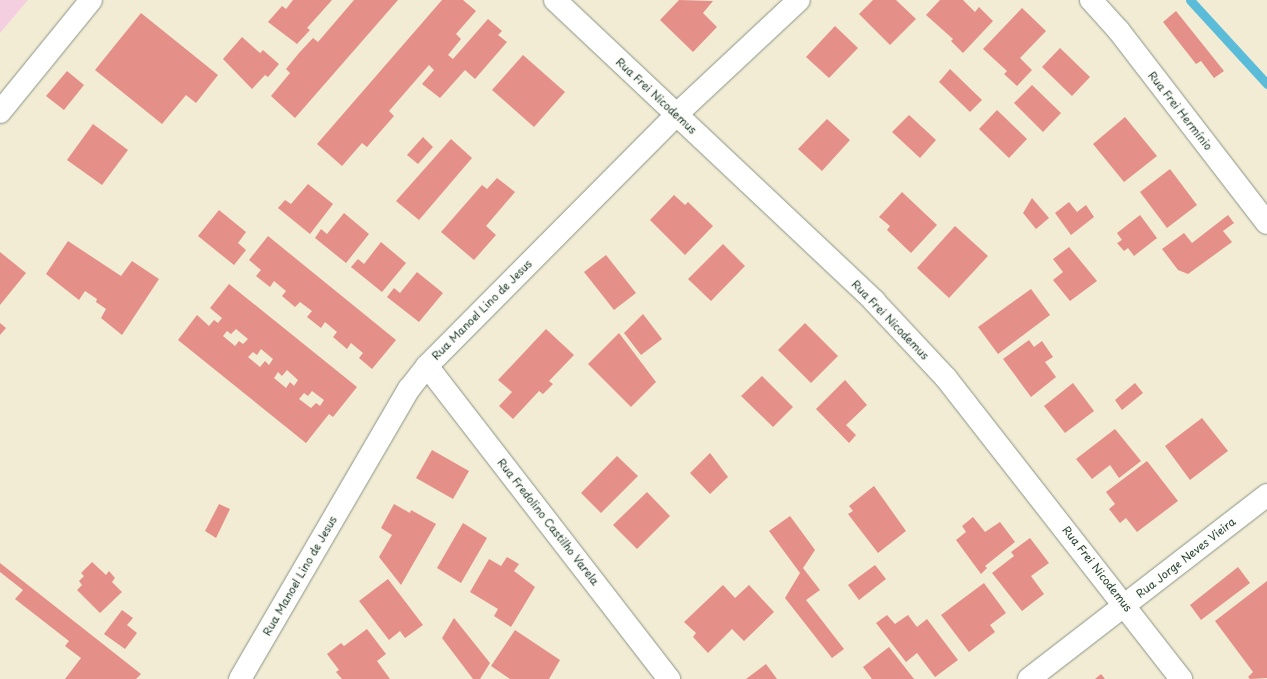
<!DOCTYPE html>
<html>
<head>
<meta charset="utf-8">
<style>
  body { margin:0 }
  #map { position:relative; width:1267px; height:679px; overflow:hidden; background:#f2ecd5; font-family:"Playpen Sans",sans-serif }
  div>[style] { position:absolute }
  .built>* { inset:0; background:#f3cfdf }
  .stream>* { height:9px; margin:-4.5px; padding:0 4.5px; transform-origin:4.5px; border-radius:4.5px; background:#5abcd8 }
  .building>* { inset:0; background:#e48f88 }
  .roads { filter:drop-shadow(0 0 1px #889484) drop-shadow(0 0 1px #889484) }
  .minor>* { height:22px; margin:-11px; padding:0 11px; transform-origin:11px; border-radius:11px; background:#fff }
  span { translate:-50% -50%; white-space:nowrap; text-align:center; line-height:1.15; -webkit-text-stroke:3px #fdfcf7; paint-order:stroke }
  .street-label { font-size:11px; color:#1f3d34 }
</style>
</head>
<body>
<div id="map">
  <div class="built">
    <div style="clip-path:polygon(0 0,28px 0,0 33px)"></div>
  </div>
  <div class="stream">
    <div style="left:1190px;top:0;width:114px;rotate:47.5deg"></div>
  </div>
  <div class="building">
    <div style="clip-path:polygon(293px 0,332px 0,307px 28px,310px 30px,297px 44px,268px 22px,282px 6px,286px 9px)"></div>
    <div style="clip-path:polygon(354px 0,398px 0,295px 118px,271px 96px,290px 73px,286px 69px,299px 53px,313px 38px,318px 42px)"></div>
    <div style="clip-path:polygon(442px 0,463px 0,476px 11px,456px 34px,461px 39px,448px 55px,453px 59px,488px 19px,502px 31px,498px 35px,507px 42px,475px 79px,465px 70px,440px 98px,422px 84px,434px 70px,429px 65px,389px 111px,394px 116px,380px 132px,367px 147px,362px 143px,342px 166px,317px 144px)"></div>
    <div style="clip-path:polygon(679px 0,713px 1px,703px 13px,717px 27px,693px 52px,660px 20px)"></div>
    <div style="clip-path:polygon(873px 0,896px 0,916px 19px,890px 45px,859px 14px)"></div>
    <div style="clip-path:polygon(940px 0,963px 0,975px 12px,979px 7px,993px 21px,963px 53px,951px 41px,953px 39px,926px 15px)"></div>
    <div style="clip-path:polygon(1022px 8px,1046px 31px,1020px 58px,1032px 70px,1017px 86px,1004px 74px,1007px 71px,983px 49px)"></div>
    <div style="clip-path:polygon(1176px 11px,1224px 71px,1214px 78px,1201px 61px,1196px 64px,1163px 22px)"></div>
    <div style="clip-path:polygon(141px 13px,218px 75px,196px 103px,186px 95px,162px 124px,95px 70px)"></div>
    <div style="clip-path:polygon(835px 26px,858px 48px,829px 78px,806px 57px)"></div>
    <div style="clip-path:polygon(242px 37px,260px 53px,263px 50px,279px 64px,268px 77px,265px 75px,252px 89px,223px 59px)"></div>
    <div style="clip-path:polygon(1060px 48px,1090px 77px,1072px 96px,1042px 67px)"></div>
    <div style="clip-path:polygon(523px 55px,565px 92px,534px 127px,492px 90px)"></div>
    <div style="clip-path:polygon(950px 69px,982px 100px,970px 112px,939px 82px)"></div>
    <div style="clip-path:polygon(67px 71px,84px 85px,64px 110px,46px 96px)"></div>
    <div style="clip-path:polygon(1032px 85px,1061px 113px,1043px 132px,1014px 103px)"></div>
    <div style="clip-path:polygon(997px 110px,1027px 139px,1009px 158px,979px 129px)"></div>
    <div style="clip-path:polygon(909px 115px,936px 140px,920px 158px,892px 132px)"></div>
    <div style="clip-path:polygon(1125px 117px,1157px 156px,1124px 182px,1093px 144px)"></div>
    <div style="clip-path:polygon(827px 119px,850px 140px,822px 171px,798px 149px)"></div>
    <div style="clip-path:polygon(93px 124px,128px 150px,102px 185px,67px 160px)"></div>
    <div style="clip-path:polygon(423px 137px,433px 147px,418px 164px,407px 155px)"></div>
    <div style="clip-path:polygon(451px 139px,472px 158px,419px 220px,396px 201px)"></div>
    <div style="clip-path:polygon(1170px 169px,1197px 205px,1167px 228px,1140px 192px)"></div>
    <div style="clip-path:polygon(497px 178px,515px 192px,486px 226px,496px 235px,474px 260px,441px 232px,482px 185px,487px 189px)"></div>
    <div style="clip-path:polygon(308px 184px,333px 204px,310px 234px,278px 208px,285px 200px,291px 204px)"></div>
    <div style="clip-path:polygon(902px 192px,937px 225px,911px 253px,887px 230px,890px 226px,879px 217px)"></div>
    <div style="clip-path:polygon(674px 195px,685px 205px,688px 202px,713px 226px,685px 255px,650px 220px)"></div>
    <div style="clip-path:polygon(1032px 198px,1049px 218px,1036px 229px,1023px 213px)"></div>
    <div style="clip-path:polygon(1069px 202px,1077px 212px,1086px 205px,1094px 217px,1071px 235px,1055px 213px)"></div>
    <div style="clip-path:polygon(219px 210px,246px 232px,238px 243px,246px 250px,234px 265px,198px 236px)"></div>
    <div style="clip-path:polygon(344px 213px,369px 234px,346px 263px,315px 238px,321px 229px,327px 234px)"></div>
    <div style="clip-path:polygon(1140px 215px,1157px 238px,1134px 256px,1128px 248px,1124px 251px,1117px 243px,1122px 240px,1117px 233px)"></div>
    <div style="clip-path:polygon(1228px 215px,1234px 223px,1223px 231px,1232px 242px,1188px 274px,1178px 270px,1162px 249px,1184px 233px,1192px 243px)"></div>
    <div style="clip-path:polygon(955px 226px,988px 256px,949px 298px,917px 268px)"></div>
    <div style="clip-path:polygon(268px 236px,396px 340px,372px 369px,359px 358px,363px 353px,351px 343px,347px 349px,333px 337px,337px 332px,325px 322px,321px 328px,307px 317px,312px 311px,300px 302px,295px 307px,282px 296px,286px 291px,274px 281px,270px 287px,256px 276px,261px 270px,249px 260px)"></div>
    <div style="clip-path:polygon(68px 241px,121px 276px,132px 261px,159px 279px,122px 335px,101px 318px,106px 309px,96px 302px,97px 299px,85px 291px,79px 300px,46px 274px)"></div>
    <div style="clip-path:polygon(381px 242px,406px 263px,382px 292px,351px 267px,358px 259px,364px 264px)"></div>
    <div style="clip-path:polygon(723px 244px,745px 266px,711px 301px,688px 279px)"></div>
    <div style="clip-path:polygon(1069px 247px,1097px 281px,1070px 301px,1053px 280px,1063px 272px,1053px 259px)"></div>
    <div style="clip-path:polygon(0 252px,26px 273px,0 305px)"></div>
    <div style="clip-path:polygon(606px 255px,636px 293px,614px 310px,584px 272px)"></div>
    <div style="clip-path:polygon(417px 272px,443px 293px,419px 322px,387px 297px,394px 288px,400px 293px)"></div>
    <div style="clip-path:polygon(evenodd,229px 284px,357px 387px,333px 417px,329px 414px,306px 443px,178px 340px,197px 315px,209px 326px,214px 320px,218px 323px,222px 318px,210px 308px,229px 284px,236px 329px,248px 339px,243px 344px,239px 341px,235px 346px,223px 336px,227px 331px,231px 334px,236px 329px,229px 284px,261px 349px,273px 359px,269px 365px,265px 361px,260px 367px,248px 357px,253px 352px,257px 355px,261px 349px,229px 284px,287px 370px,298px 380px,294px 386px,290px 382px,286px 388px,274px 378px,278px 372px,282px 376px,287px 370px,229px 284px,312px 391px,324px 400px,320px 406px,316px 403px,311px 408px,299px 399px,304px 393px,308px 396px,312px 391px)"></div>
    <div style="clip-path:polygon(1031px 289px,1050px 315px,998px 354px,978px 327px)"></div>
    <div style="clip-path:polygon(643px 314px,662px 339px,641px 355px,624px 333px)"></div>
    <div style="clip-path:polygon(0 323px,6px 328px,0 335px)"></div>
    <div style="clip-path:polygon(805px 323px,838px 356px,811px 383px,778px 350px)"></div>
    <div style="clip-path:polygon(546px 329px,574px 355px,549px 381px,553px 384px,543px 394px,539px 391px,513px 419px,499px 406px,512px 392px,498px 380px)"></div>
    <div style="clip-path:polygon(619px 333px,656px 382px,631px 407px,588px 364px)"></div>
    <div style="clip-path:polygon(1029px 340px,1034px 347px,1042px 341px,1053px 357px,1045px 362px,1056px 377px,1031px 397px,1003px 359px)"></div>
    <div style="clip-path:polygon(762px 376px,793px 407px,773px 427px,741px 396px)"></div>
    <div style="clip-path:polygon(845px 380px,867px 405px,846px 425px,856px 435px,849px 443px,816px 409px)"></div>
    <div style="clip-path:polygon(1073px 383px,1094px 411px,1065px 433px,1044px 406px)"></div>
    <div style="clip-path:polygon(1135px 383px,1143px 393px,1122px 410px,1115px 400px)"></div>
    <div style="clip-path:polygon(1202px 418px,1228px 451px,1190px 480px,1165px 446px)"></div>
    <div style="clip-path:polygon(1115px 429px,1141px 461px,1119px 478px,1110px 465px,1092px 479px,1076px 459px)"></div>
    <div style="clip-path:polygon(432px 450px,469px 471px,453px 499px,416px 478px)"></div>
    <div style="clip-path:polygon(710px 453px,728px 477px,710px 494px,690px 473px)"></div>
    <div style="clip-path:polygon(617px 456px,638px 476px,601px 513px,581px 493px)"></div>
    <div style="clip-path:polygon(1147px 461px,1178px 501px,1137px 532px,1126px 518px,1120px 523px,1109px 509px,1115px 504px,1106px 492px)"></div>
    <div style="clip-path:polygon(874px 486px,906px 531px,878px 553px,848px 514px,853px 511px,849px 506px)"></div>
    <div style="clip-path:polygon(647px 492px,670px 516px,637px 549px,613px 525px)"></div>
    <div style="clip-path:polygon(219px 504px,230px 509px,216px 538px,205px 531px)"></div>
    <div style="clip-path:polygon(394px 504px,410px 513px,411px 510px,436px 524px,401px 585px,379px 557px,392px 535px,381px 528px)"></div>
    <div style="clip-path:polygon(790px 516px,815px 550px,803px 568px,820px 590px,806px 600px,844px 649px,832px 658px,785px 598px,800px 573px,769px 531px)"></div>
    <div style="clip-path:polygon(973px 517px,985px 532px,1000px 522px,1015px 542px,985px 566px,987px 568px,981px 574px,956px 540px,966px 532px,962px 526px)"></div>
    <div style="clip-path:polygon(463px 523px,487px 538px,461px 583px,437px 568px)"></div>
    <div style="clip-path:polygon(1030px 538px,1049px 563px,1031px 576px,1044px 594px,1022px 611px,992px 573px,1014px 556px,1011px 552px)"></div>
    <div style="clip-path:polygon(507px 557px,519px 564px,514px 571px,535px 587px,511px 627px,494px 616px,498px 609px,470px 592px,489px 559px,501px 566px)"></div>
    <div style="clip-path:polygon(92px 562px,106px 575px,109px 571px,115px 578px,112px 582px,122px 592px,100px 613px,77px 590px,82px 585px,79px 581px,84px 576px,81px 573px)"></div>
    <div style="clip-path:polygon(0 563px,141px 674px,136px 679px,65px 679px,81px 658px,65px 646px,69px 641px,15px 599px,23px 590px,0 572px)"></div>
    <div style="clip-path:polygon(875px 565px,886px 579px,859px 600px,848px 585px)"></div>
    <div style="clip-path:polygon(1238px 567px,1250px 583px,1201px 620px,1190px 605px)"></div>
    <div style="clip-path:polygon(388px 579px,423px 625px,405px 638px,400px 631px,389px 640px,359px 601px)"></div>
    <div style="clip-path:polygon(1267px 581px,1267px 678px,1250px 679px,1248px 677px,1253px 672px,1215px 621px)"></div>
    <div style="clip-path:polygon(984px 583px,1006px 613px,990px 625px,995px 632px,969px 652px,941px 615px)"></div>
    <div style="clip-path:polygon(723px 585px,735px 598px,749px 585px,774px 612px,744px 641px,732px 629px,708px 653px,693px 637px,696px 633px,684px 622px)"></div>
    <div style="clip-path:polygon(122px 610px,133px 618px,127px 625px,137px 633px,125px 649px,104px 634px)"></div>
    <div style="clip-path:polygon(887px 615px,895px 624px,908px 615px,917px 627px,927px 619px,958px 660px,935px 677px,917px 653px,906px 662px,876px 623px)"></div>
    <div style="clip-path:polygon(454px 618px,490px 663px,480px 679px,473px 679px,442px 638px)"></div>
    <div style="clip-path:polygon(367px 629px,386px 654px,377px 661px,390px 679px,342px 679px,336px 672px,339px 670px,327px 654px,341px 643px,344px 646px)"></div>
    <div style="clip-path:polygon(515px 630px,560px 660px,549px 679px,510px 679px,491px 666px)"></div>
    <div style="clip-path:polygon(889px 647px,914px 679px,872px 679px,863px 667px)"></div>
    <div style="clip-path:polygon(766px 664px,777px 679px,746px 679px)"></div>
    <div style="clip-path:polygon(1101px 674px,1105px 679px,1095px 679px)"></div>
  </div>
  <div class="roads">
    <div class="minor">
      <div style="left:555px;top:0;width:439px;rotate:43.3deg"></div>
      <div style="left:874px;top:301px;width:105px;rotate:46.9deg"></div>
      <div style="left:946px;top:378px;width:382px;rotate:52deg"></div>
      <div style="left:1091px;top:0;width:42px;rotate:47.9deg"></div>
      <div style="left:1119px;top:31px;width:242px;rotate:52.4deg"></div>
      <div style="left:0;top:112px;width:144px;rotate:-50.9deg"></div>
      <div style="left:427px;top:366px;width:396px;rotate:52.3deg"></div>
      <div style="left:240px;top:679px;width:336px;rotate:-59.8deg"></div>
      <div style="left:409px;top:389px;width:29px;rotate:-52deg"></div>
      <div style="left:427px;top:366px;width:354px;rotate:-45.2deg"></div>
      <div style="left:676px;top:115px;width:168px;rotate:-43.1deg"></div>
      <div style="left:1029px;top:679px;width:301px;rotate:-37.7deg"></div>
    </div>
  </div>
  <div class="street-label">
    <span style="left:656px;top:96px;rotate:43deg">Rua Frei Nicodemus</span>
    <span style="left:1180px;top:111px;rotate:52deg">Rua Frei Hermínio</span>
    <span style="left:482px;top:310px;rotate:-45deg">Rua Manoel Lino de Jesus</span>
    <span style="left:890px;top:320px;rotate:46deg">Rua Frei Nicodemus</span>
    <span style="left:548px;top:522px;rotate:52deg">Rua Fredolino Castilho Varela</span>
    <span style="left:1186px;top:558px;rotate:-38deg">Rua Jorge Neves Vieira</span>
    <span style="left:1097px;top:569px;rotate:52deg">Rua Frei Nicodemus</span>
    <span style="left:300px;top:576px;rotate:-60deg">Rua Manoel Lino de Jesus</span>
  </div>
</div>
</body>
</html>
